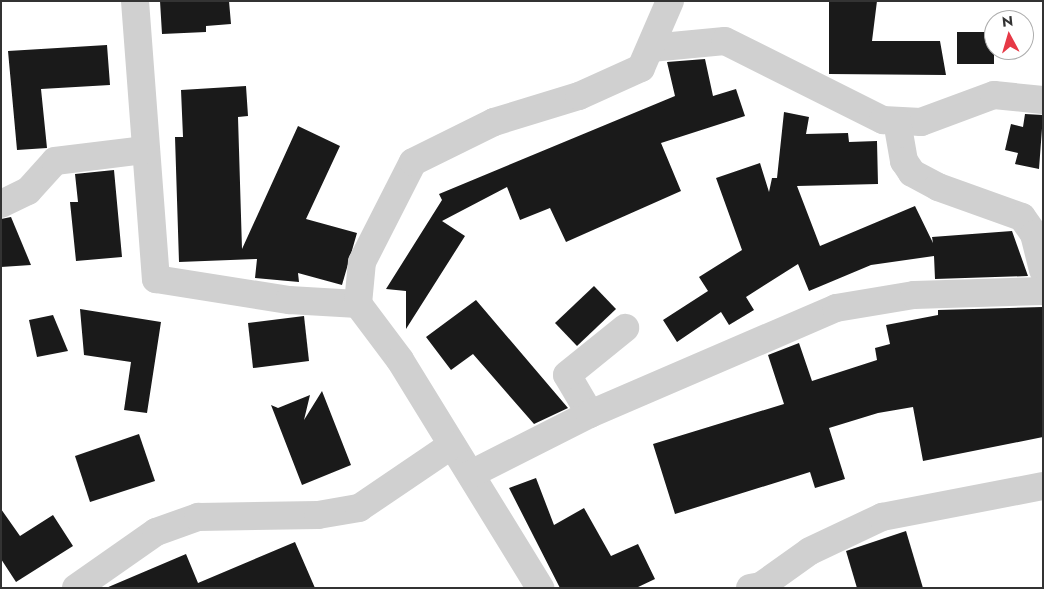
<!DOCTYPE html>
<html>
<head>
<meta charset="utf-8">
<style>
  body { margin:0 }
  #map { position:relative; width:1044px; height:589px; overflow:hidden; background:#fff; font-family:Jost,sans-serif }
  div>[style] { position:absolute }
  .building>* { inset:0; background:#1a1a1a }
  .minor>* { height:28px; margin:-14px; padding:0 14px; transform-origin:14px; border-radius:14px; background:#d0d0d0 }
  span { translate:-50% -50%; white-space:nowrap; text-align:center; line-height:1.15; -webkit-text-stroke:5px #fff; paint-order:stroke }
  .frame { position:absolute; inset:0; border:2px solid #333; pointer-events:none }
  .north { position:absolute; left:984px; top:10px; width:50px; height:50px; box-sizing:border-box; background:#fff; border:1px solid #adadad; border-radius:50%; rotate:354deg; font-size:14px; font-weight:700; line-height:20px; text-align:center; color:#333 }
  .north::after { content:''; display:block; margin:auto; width:18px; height:22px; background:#e63946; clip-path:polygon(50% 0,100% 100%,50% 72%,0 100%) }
</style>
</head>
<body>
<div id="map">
  <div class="building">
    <div style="clip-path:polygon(160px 1px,229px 1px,231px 24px,206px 26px,206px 32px,162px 34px)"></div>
    <div style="clip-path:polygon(829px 1px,877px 1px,872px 41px,940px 41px,946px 75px,829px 74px)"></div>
    <div style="clip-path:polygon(957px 32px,994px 32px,994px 64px,957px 64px)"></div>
    <div style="clip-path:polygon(107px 45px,110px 85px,41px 89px,47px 148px,17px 150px,8px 51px)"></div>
    <div style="clip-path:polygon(705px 59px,713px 96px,736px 89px,745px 116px,661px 143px,681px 191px,566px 242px,550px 208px,520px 220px,507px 187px,442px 221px,465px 236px,406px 329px,406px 291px,386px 289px,442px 200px,439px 194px,675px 96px,667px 62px)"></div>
    <div style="clip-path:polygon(246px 86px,248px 116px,238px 117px,242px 249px,298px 126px,340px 146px,306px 219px,357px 233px,342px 285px,298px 273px,299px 282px,255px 278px,257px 259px,179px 262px,175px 137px,183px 137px,181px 90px)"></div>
    <div style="clip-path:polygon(784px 112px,809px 117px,806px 134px,848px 133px,849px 142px,877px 141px,878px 184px,797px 186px,820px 246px,915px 206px,933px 243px,932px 237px,1012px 231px,1028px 276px,935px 279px,934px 256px,871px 265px,809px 291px,798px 264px,746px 297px,754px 310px,729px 325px,721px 312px,677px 342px,663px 320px,708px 291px,699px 277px,742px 250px,716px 178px,760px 163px,769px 192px,772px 178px,777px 178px)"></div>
    <div style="clip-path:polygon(1025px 114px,1043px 115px,1039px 169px,1015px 164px,1018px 153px,1005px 150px,1011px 124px,1023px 127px)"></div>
    <div style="clip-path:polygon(114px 170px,122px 257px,76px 261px,70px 202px,78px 202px,75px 174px)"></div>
    <div style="clip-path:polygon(11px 217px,31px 265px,1px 267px,1px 219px)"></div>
    <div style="clip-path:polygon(594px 286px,616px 309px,577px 346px,555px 323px)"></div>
    <div style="clip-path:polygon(476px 300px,568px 408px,534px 424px,473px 354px,451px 370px,426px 337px)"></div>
    <div style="clip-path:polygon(1043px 307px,1043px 437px,923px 461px,913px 407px,878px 413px,829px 428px,845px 479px,815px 488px,810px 472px,675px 514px,653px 444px,784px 404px,768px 355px,799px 343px,812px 381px,877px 360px,875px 348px,890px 344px,886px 325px,938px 315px,938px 310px)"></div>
    <div style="clip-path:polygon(80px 309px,161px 322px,147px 413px,124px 410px,131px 362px,84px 355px)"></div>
    <div style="clip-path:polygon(53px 315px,68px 351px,37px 357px,29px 320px)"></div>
    <div style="clip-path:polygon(304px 316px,309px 361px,253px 368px,248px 323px)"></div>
    <div style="clip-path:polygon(322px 391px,351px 465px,302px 485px,271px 405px,278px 408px,310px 395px,304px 420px)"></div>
    <div style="clip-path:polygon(139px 434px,155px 481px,90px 502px,75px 456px)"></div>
    <div style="clip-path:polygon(536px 478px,554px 525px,584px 508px,611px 556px,638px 544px,655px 579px,636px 588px,560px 588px,509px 488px)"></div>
    <div style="clip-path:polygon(1px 509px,20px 536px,53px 515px,73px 546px,16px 582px,1px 559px)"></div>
    <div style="clip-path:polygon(906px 531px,923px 588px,857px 588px,846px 551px)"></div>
    <div style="clip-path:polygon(295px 542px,315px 588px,106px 588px,186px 554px,198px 583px)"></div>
  </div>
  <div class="minor">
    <div style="left:135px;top:1px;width:279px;rotate:85.7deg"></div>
    <div style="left:156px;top:279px;width:135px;rotate:9deg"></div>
    <div style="left:289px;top:300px;width:69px;rotate:3.3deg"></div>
    <div style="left:358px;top:304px;width:70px;rotate:53.1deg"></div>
    <div style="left:400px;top:360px;width:268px;rotate:58.4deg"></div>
    <div style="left:651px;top:48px;width:74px;rotate:-5.4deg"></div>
    <div style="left:725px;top:41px;width:177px;rotate:26.6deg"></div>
    <div style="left:883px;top:120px;width:38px;rotate:3deg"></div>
    <div style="left:921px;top:122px;width:78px;rotate:-20.3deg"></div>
    <div style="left:994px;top:95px;width:49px;rotate:5.8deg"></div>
    <div style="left:897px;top:121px;width:41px;rotate:80.1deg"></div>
    <div style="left:904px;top:161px;width:14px;rotate:56deg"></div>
    <div style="left:912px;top:173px;width:30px;rotate:28deg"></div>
    <div style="left:938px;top:187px;width:89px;rotate:19.7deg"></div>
    <div style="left:1022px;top:217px;width:21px;rotate:55deg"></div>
    <div style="left:1034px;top:234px;width:37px;rotate:76deg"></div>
    <div style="left:1px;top:204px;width:30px;rotate:-26deg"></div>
    <div style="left:28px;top:191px;width:40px;rotate:-48deg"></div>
    <div style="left:55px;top:161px;width:91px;rotate:-7deg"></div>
    <div style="left:358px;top:304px;width:42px;rotate:-84.6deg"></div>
    <div style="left:362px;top:262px;width:112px;rotate:-63deg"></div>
    <div style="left:413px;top:162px;width:90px;rotate:-26.3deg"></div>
    <div style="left:494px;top:122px;width:89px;rotate:-17deg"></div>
    <div style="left:579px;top:96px;width:68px;rotate:-24.3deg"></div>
    <div style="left:641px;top:68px;width:73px;rotate:-66.6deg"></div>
    <div style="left:590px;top:414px;width:45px;rotate:-120.5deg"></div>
    <div style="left:567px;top:375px;width:75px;rotate:-39deg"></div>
    <div style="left:471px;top:474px;width:133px;rotate:-26.8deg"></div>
    <div style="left:590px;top:414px;width:268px;rotate:-23.3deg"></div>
    <div style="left:836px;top:308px;width:79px;rotate:-9.5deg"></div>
    <div style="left:914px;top:295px;width:129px;rotate:-1.8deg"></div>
    <div style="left:76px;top:588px;width:98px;rotate:-35deg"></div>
    <div style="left:156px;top:532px;width:45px;rotate:-19.7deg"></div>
    <div style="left:198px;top:517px;width:120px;rotate:-1deg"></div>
    <div style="left:318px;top:515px;width:42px;rotate:-9.7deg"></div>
    <div style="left:359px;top:508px;width:112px;rotate:-34.1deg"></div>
    <div style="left:750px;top:588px;width:11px;rotate:-10deg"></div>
    <div style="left:761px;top:586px;width:60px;rotate:-35.5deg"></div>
    <div style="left:810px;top:551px;width:80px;rotate:-25.3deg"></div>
    <div style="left:882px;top:517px;width:164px;rotate:-10.9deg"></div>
  </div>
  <div class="frame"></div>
  <div class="north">N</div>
</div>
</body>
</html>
